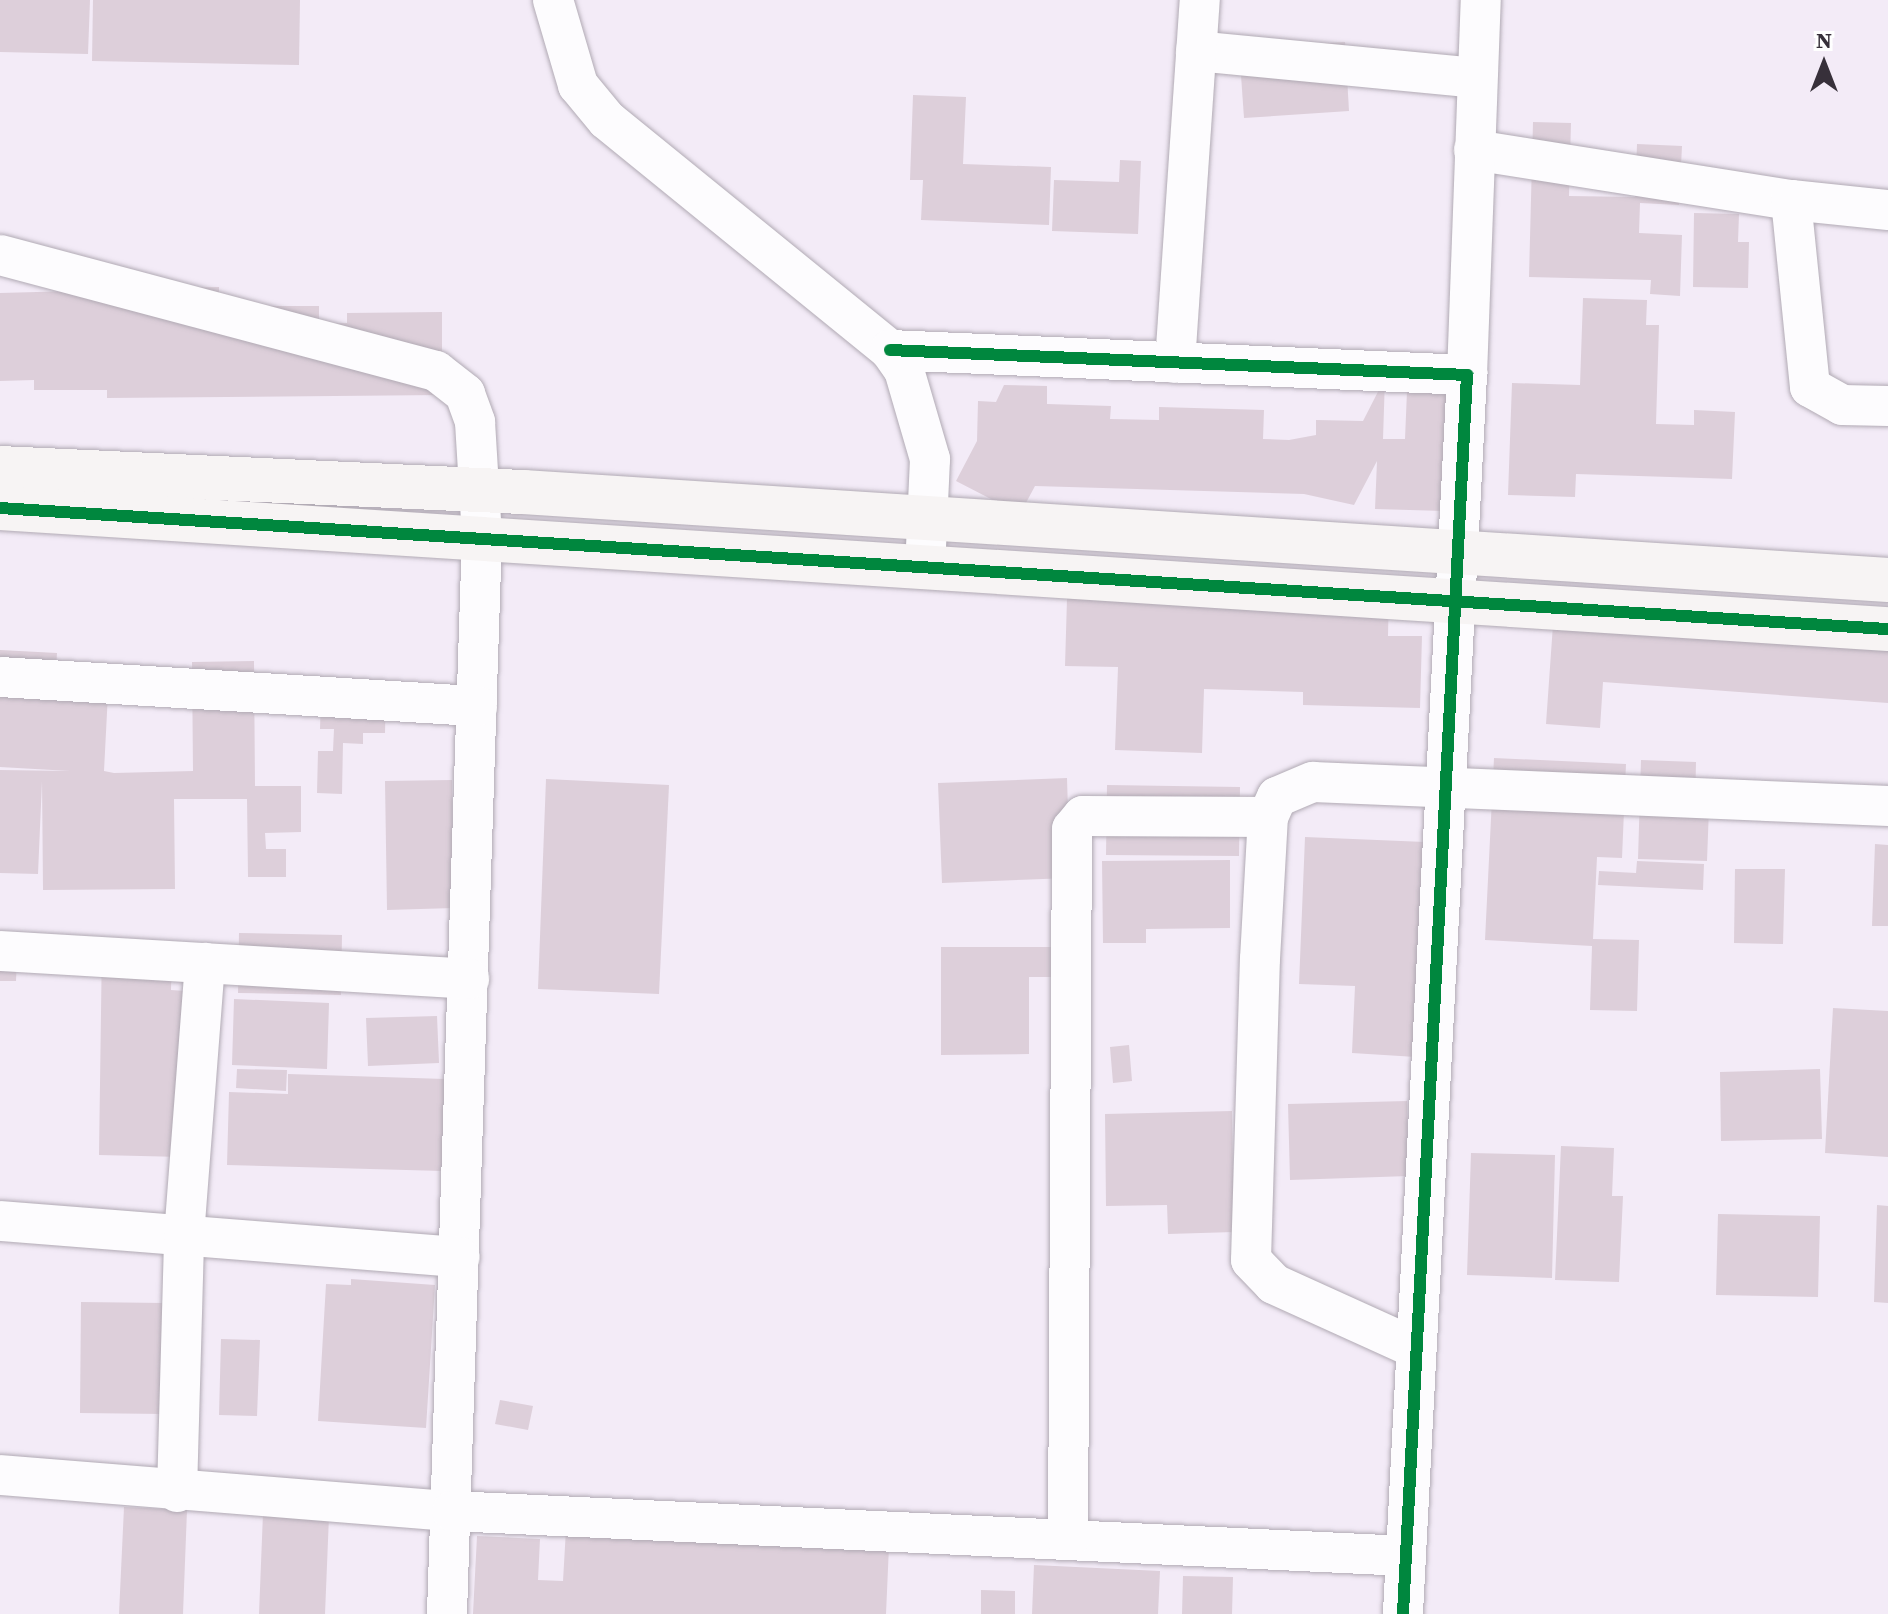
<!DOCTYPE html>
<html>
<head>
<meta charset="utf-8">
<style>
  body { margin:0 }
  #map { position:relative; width:1888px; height:1614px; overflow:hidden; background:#f3ebf7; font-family:"Source Serif 4",serif }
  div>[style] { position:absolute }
  .building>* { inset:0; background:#ddcfda }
  .roads { filter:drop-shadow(0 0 2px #b1aab4) drop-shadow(0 0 2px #b1aab4) }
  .street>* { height:40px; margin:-20px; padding:0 20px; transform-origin:20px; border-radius:20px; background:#fdfcfe }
  .secondary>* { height:44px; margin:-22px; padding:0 22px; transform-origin:22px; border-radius:22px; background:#f7f4f4 }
  .cycleway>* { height:12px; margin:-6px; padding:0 6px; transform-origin:6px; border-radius:6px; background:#00873e }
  span { translate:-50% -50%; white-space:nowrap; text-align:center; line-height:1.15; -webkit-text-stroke:8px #fff; paint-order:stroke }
  .north { position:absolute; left:1784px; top:24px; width:80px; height:80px; -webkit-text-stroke:6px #fff; paint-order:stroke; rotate:0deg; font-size:22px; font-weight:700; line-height:32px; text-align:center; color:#37303a }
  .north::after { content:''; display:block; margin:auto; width:28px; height:36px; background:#37303a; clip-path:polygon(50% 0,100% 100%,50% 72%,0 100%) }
</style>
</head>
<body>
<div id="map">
  <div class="building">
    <div style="clip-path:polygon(0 0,90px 0,88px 54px,0 52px)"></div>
    <div style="clip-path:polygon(93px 0,300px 0,299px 65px,92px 61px)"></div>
    <div style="clip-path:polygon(1345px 42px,1349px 111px,1244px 118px,1240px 61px,1267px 47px)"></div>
    <div style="clip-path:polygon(913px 95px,966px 97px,963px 164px,1051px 167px,1049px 225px,921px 220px,923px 180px,910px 180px)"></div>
    <div style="clip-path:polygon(1533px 122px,1571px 123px,1569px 196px,1635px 197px,1637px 144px,1682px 146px,1679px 205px,1640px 203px,1639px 233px,1682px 235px,1680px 296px,1650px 294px,1651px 280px,1529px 277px)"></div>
    <div style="clip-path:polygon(1120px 160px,1141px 161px,1138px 234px,1052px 231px,1054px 180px,1119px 182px)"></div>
    <div style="clip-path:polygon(1694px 213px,1739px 214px,1738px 242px,1749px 242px,1748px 288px,1693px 287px)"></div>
    <div style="clip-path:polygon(219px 287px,219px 306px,319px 306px,319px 324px,347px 323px,347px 313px,442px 312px,442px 395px,107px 398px,107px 390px,34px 390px,34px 380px,0 381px,0 293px)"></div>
    <div style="clip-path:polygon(1583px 298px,1647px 300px,1646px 325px,1659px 325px,1656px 424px,1694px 425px,1694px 410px,1735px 412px,1732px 479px,1576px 474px,1575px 497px,1508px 495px,1512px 383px,1580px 385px)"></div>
    <div style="clip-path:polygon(1385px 378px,1383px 439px,1405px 439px,1407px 391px,1448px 392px,1444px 511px,1375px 509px,1377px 461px,1354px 505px,1304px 494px,1035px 486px,1020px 514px,956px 481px,977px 441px,978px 401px,996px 402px,1004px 385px,1047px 386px,1047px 404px,1111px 406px,1110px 419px,1159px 420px,1159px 407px,1264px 410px,1263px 439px,1289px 440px,1316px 435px,1316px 420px,1363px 421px)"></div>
    <div style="clip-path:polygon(1068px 565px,1365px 573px,1365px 588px,1389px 589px,1388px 636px,1422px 636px,1420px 708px,1303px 705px,1303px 692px,1204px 689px,1202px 753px,1115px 750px,1118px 667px,1065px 666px)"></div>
    <div style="clip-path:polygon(1555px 596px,1888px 620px,1888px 703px,1603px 682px,1600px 728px,1546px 724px)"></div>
    <div style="clip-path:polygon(0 650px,57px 653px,56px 672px,109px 674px,104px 771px,114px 773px,193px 771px,192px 662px,254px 661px,255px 786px,301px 786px,301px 832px,265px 833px,266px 849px,286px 849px,286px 877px,248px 877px,247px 799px,174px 799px,175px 889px,43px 890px,42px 781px,38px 874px,0 873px,0 770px,70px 771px,0 767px)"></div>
    <div style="clip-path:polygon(386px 692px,385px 733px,363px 733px,363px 744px,343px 743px,342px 794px,317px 793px,318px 751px,333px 751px,334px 729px,320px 729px,321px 697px)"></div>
    <div style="clip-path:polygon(1494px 758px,1626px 764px,1622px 858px,1597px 857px,1593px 939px,1639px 940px,1637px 1011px,1590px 1010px,1592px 946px,1485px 940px)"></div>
    <div style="clip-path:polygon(1641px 760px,1696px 762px,1695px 807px,1709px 808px,1707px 861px,1638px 859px)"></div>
    <div style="clip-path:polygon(1067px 778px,1070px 878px,942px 883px,938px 783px)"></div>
    <div style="clip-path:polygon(546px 779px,669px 785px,659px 994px,538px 989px)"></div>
    <div style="clip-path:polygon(452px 780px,454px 908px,387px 910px,385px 781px)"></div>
    <div style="clip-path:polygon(1107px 785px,1240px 787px,1239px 856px,1106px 855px)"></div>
    <div style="clip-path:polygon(1305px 837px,1425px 842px,1416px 1057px,1352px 1053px,1355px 986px,1299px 984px)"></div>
    <div style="clip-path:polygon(1875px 844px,1888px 845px,1888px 926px,1872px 926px)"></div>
    <div style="clip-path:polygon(1230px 860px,1230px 928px,1146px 929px,1146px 943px,1103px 943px,1102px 861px)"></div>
    <div style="clip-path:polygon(1637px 861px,1704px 864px,1703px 890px,1598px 885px,1599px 871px,1636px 873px)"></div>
    <div style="clip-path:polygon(1735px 869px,1785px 869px,1783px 944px,1734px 943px)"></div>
    <div style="clip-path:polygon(0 932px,18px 933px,16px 981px,0 981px)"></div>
    <div style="clip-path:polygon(239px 933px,342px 935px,341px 995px,238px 993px)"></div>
    <div style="clip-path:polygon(102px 942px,172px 944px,171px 990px,185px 991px,182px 1157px,99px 1155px)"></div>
    <div style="clip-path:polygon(941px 947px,1061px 947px,1061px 977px,1029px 977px,1029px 1054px,941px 1055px)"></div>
    <div style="clip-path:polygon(234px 999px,329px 1003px,327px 1069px,232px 1065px)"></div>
    <div style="clip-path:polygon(1833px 1008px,1888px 1011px,1888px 1157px,1825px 1153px)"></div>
    <div style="clip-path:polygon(437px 1016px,439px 1063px,368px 1066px,366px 1018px)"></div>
    <div style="clip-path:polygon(1129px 1045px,1132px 1081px,1113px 1083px,1110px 1047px)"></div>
    <div style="clip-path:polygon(237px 1069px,287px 1070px,286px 1091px,236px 1088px)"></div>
    <div style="clip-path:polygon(1820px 1069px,1822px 1139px,1721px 1141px,1720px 1072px)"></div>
    <div style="clip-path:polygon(288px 1074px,445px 1079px,442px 1171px,227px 1165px,229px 1092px,288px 1094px)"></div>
    <div style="clip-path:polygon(1407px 1101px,1409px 1176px,1290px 1180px,1288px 1104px)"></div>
    <div style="clip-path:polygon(1232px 1111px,1234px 1232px,1168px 1234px,1167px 1205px,1106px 1206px,1105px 1114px)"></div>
    <div style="clip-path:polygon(1561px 1146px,1614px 1148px,1612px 1196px,1623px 1196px,1619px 1282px,1555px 1280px)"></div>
    <div style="clip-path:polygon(1471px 1153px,1555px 1155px,1552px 1278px,1467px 1275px)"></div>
    <div style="clip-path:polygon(1877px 1205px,1888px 1206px,1888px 1303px,1874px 1302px)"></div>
    <div style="clip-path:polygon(1718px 1214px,1820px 1216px,1818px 1297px,1716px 1295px)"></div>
    <div style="clip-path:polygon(351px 1279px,435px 1285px,426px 1428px,318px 1421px,326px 1284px,351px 1285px)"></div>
    <div style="clip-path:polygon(81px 1302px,165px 1303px,163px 1414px,80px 1413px)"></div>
    <div style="clip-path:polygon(221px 1339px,260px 1340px,257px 1416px,219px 1415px)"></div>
    <div style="clip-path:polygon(500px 1400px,533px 1406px,528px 1430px,495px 1424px)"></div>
    <div style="clip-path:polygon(124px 1507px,187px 1510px,183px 1614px,119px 1614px)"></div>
    <div style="clip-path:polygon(263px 1513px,329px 1516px,325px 1614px,259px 1614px)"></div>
    <div style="clip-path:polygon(566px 1529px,889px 1546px,886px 1614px,473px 1614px,477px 1536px,540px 1539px,538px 1580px,563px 1581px)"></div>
    <div style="clip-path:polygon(1034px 1565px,1160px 1571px,1158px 1614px,1032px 1614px)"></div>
    <div style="clip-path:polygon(1183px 1576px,1233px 1577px,1232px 1614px,1182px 1614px)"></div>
    <div style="clip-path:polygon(981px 1590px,1015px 1591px,1015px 1614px,981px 1614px)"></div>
  </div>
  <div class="roads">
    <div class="street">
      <div style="left:553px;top:0;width:89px;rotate:73.6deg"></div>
      <div style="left:578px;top:85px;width:45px;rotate:50.4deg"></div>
      <div style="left:607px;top:120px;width:365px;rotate:39.1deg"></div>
      <div style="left:890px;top:350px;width:24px;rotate:55deg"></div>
      <div style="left:904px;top:370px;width:93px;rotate:73.7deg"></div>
      <div style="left:930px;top:459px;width:109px;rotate:92.6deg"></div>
      <div style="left:1196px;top:51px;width:282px;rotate:5.5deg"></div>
      <div style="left:1474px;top:150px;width:321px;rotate:9deg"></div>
      <div style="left:1791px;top:200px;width:188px;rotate:84.2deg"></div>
      <div style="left:1810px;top:387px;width:37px;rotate:29deg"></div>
      <div style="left:1842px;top:405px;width:46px;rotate:1.2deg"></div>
      <div style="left:1791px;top:200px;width:98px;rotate:5.9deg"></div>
      <div style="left:0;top:255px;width:451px;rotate:14.9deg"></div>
      <div style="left:436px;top:371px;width:37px;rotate:38deg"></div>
      <div style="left:465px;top:394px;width:30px;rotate:70deg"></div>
      <div style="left:475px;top:422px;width:114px;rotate:86.5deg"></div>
      <div style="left:482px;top:536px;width:1079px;rotate:91.86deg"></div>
      <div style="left:890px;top:350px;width:578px;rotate:2.48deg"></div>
      <div style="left:1467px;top:375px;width:1241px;rotate:92.96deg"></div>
      <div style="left:1175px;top:363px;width:364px;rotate:-86.1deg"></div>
      <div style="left:1467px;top:375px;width:375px;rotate:-87.9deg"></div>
      <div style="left:0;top:677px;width:478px;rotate:3.5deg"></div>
      <div style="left:0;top:951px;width:470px;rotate:3.4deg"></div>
      <div style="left:0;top:1221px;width:461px;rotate:4.5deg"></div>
      <div style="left:1415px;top:1348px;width:155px;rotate:-155.6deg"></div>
      <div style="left:1274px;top:1284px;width:33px;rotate:-134deg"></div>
      <div style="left:1251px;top:1260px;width:301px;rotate:-88.3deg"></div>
      <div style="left:1260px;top:959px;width:142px;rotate:-86.8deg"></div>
      <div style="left:1268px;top:817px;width:22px;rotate:-66deg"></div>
      <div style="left:1277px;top:797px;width:39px;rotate:-23deg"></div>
      <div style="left:1313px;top:782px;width:576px;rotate:2.39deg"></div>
      <div style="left:0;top:1475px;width:453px;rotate:4.6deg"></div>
      <div style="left:452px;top:1511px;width:954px;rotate:2.7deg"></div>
      <div style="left:177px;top:1492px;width:256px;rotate:-88.4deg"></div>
      <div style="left:184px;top:1236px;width:274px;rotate:-85.6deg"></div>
      <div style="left:1068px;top:1540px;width:711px;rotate:-89.68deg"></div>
      <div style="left:1072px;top:829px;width:17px;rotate:-50deg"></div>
      <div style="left:1083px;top:816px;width:185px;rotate:0.3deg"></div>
    </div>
    <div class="secondary">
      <div style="left:0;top:468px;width:524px;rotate:2.63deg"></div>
      <div style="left:523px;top:492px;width:1368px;rotate:3.69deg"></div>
      <div style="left:0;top:508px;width:1892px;rotate:3.67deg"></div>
    </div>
  </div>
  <div class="cycleway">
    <div style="left:890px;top:350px;width:578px;rotate:2.48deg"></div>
    <div style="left:1467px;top:375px;width:1241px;rotate:92.96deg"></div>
    <div style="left:0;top:508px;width:1892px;rotate:3.67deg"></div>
  </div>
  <div class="north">N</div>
</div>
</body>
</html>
